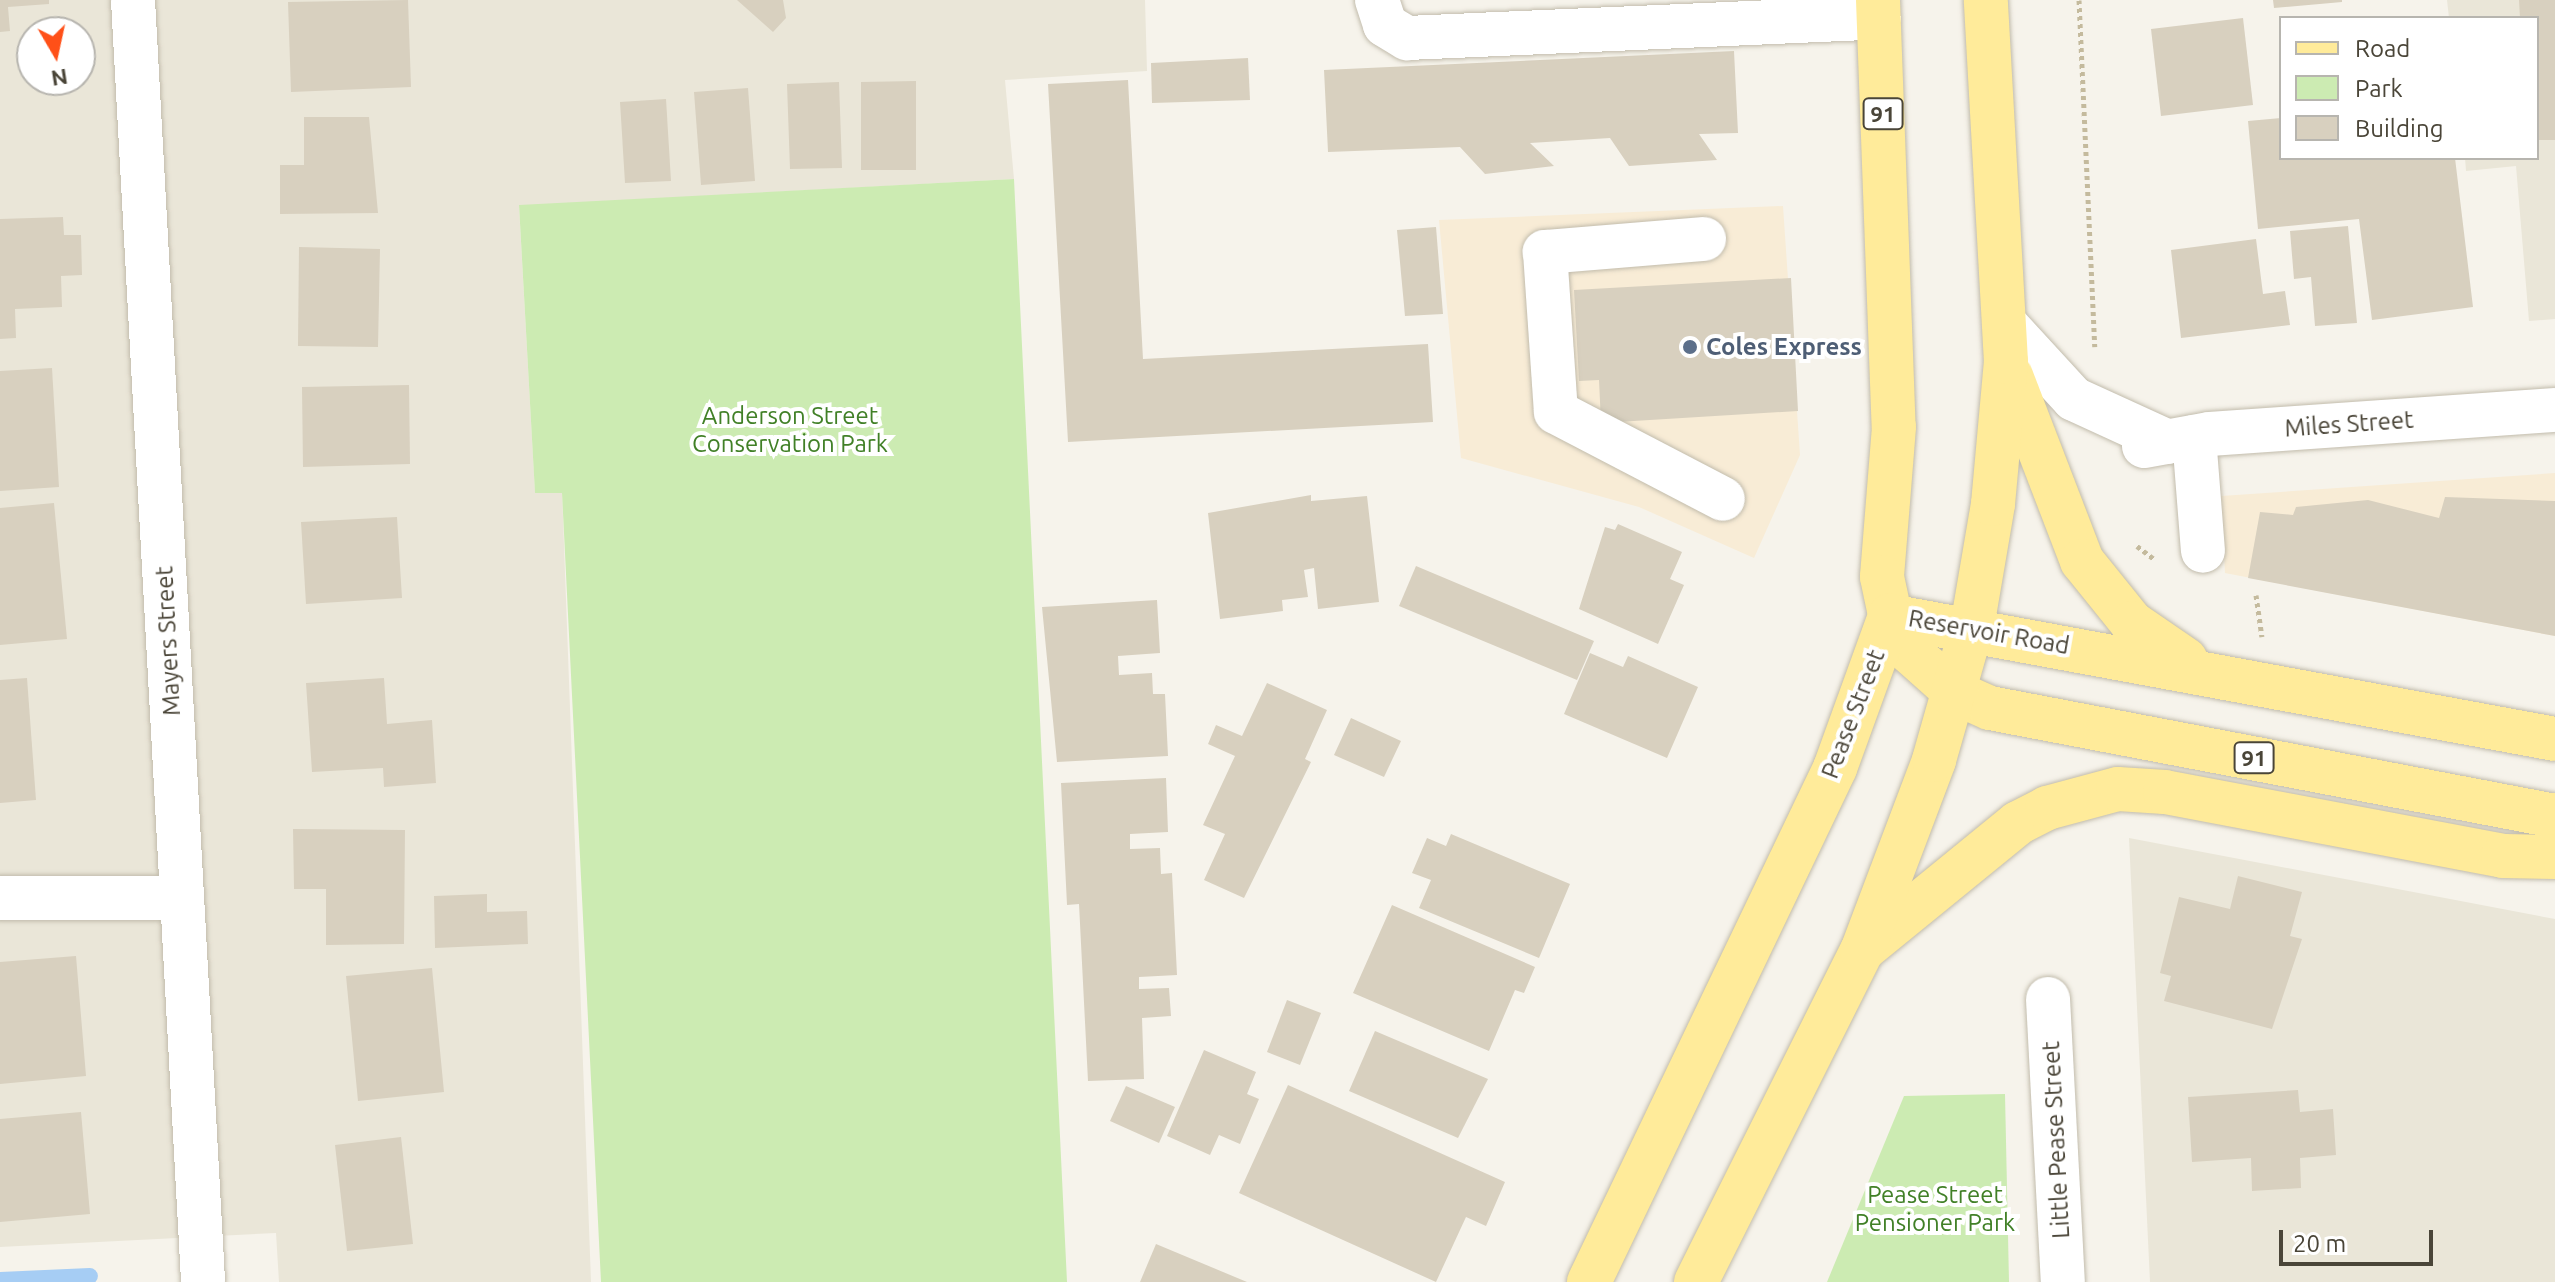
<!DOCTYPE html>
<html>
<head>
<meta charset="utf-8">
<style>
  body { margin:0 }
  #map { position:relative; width:2555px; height:1282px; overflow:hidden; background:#f6f3eb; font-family:Ubuntu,sans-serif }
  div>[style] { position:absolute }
  .residential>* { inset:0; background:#eae6d8 }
  .commercial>* { inset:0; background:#f8ecd6 }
  .green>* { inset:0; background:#ccebb2 }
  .stream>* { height:16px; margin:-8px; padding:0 8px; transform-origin:8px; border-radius:8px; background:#a6cdf4 }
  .building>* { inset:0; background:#d8d0bf }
  .path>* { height:5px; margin-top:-2.5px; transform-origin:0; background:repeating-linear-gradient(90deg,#c4ba9d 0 4px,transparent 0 8px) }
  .roads { filter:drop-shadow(0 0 2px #c2bcac) drop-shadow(0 0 2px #c2bcac) }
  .minor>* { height:44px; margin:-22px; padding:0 22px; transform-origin:22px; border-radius:22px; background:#fff }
  .major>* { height:44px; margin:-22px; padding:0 22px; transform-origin:22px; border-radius:22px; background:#ffeb9a }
  .dots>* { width:22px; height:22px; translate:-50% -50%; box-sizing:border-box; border:4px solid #fff; border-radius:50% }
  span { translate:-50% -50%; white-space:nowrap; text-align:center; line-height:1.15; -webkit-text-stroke:8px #fff; paint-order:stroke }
  .shield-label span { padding:2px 6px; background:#fff; border:2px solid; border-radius:6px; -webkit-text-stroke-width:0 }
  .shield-label { font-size:22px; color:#4a4538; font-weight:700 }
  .service-label { font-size:24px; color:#4e5e75; font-weight:700 }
  .left { translate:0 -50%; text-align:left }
  .park-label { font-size:24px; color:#418027 }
  .street-label { font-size:24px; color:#4a4538 }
  .legend { position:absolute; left:2279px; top:16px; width:260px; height:144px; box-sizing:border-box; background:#fff; border:2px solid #b7b5af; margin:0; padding:10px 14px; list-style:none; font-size:24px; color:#4a4538 }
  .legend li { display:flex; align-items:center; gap:16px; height:40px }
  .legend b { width:40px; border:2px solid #b7b5af }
  .north { position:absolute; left:16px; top:16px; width:80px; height:80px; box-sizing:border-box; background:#fff; border:2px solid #b7b5af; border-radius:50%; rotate:171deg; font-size:22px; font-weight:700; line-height:32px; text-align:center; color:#4a4538 }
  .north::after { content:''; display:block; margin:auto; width:28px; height:36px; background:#ff5018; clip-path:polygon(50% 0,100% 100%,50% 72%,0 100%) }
  .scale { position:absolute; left:2279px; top:1230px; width:154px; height:36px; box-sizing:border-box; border:4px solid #4a4538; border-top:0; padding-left:10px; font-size:24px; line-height:28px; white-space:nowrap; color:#4a4538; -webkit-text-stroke:6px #fff; paint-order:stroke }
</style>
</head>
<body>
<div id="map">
  <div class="residential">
    <div style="clip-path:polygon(evenodd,0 0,1145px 0,1147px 71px,1005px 80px,1014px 179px,519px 206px,535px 492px,562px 490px,591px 1282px,279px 1282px,276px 1233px,0 1247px,0 0,32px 32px,80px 32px,80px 80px,32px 80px,32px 32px)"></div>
    <div style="clip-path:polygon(2447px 0,2555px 0,2555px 319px,2529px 321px,2516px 166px,2466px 171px,2465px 158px,2537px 158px,2537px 18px,2449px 18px)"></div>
    <div style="clip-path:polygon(2129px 838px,2555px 919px,2555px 1282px,2150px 1282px)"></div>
  </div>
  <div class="commercial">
    <div style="clip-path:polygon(1783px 206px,1800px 455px,1754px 558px,1639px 507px,1461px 458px,1439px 220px)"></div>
    <div style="clip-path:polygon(2555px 473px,2555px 636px,2225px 573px,2221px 496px)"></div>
  </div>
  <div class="green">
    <div style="clip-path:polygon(1014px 179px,1067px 1282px,601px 1282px,562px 493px,535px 493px,519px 205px)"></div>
    <div style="clip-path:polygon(2005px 1094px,2009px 1282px,1827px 1282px,1904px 1096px)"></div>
  </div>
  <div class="stream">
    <div style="left:0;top:1280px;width:90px;rotate:-2.5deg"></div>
  </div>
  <div class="building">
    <div style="clip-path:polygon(0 0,49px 0,49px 4px,8px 7px,10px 31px,0 32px)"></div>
    <div style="clip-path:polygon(408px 0,411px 87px,291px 92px,288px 2px)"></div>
    <div style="clip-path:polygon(737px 0,783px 0,786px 18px,773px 32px)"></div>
    <div style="clip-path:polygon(2273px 0,2342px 0,2342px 2px,2274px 8px)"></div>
    <div style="clip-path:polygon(2519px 0,2555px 0,2555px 140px,2537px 140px,2537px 18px,2520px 18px)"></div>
    <div style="clip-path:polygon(2243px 18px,2253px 105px,2161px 116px,2151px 29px)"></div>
    <div style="clip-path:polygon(1734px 51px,1738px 133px,1699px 134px,1717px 160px,1629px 166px,1610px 138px,1530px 143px,1554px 166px,1485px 174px,1460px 147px,1328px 152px,1324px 70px)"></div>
    <div style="clip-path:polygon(1248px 58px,1250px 100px,1152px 103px,1151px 63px)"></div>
    <div style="clip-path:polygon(1128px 80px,1143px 359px,1428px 344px,1433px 422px,1068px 442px,1048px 84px)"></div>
    <div style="clip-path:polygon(916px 81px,916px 170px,861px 170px,861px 82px)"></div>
    <div style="clip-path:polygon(839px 82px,842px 168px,790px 169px,787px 84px)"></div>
    <div style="clip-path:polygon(748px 88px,755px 181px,701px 185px,694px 92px)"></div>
    <div style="clip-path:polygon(666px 99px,671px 181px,625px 183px,620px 102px)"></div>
    <div style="clip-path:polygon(304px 117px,369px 117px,378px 213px,280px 214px,280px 165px,304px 165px)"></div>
    <div style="clip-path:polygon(2281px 118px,2281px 158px,2455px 158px,2473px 307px,2372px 320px,2359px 219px,2258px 229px,2248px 121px)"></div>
    <div style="clip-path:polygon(63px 217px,64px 235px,81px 235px,82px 275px,61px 276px,62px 307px,15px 309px,16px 338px,0 339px,0 219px)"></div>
    <div style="clip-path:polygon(2348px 226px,2357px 323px,2315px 326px,2311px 277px,2294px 279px,2290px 231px)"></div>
    <div style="clip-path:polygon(1436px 227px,1443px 314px,1405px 316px,1397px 230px)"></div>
    <div style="clip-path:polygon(2256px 239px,2263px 294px,2285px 291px,2290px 325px,2181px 338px,2171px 250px)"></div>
    <div style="clip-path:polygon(299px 247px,380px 249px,378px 347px,298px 346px)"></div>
    <div style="clip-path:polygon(1791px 278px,1798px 411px,1601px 423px,1599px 380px,1579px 381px,1574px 290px)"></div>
    <div style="clip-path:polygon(52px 368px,59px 487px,0 491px,0 371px)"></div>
    <div style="clip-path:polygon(409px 385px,410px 464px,303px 467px,302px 387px)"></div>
    <div style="clip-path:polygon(1311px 495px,1311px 501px,1367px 496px,1379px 602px,1318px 609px,1314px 568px,1304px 570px,1308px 597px,1282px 600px,1283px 611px,1220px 619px,1208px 513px)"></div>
    <div style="clip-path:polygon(2445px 497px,2555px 501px,2555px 636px,2248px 578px,2260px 512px,2293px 515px,2296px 507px,2368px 500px,2439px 518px)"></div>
    <div style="clip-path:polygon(54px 503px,67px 639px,0 645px,0 508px)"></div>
    <div style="clip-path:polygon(397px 517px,402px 598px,306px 604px,301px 522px)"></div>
    <div style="clip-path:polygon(1618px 524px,1682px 552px,1670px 579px,1684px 585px,1658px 644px,1579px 609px,1605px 527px,1615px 530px)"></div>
    <div style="clip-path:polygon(1416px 566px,1594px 641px,1577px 680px,1399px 606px)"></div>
    <div style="clip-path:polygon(1157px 600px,1160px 653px,1118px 656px,1119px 675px,1152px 673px,1153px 694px,1165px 694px,1168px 756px,1057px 762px,1042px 607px)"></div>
    <div style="clip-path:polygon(1590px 653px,1623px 667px,1628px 656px,1698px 687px,1667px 758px,1564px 714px)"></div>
    <div style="clip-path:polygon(27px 678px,36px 800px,0 803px,0 680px)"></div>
    <div style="clip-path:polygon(384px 678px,387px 724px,432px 720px,436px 783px,384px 787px,383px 768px,312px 772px,306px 683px)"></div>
    <div style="clip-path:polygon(1267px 683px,1327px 710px,1305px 759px,1311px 762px,1244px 898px,1204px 880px,1225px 834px,1203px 825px,1235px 756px,1208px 744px,1216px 725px,1242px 736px)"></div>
    <div style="clip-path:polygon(1351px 718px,1401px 741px,1384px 777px,1334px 755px)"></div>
    <div style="clip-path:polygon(1166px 778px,1168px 832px,1130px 834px,1130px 849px,1160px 848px,1161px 874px,1172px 873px,1177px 975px,1139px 977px,1139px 989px,1169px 988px,1171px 1016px,1142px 1018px,1144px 1079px,1088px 1081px,1079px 904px,1067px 905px,1061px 783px)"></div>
    <div style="clip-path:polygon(293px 829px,405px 830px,404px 944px,326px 945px,326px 889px,294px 889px)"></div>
    <div style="clip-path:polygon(1451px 834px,1570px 884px,1539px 958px,1419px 908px,1431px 880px,1412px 873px,1427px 838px,1446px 846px)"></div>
    <div style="clip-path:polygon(2238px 876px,2302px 892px,2290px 936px,2302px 939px,2272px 1029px,2164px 1001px,2171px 976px,2160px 973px,2179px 897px,2230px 909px)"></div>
    <div style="clip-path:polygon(487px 894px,487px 912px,527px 911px,528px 944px,435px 948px,434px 896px)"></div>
    <div style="clip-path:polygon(1392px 905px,1535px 967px,1524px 993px,1515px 990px,1489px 1051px,1353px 993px)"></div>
    <div style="clip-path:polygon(76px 956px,86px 1076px,0 1084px,0 962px)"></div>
    <div style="clip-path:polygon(432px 968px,444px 1092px,358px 1101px,346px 976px)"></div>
    <div style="clip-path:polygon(1287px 1000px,1321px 1013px,1300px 1065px,1267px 1052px)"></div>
    <div style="clip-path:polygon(1375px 1031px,1488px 1079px,1458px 1138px,1349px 1091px)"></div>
    <div style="clip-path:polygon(1204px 1050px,1256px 1072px,1247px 1094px,1259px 1099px,1240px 1144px,1219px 1135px,1210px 1155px,1167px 1136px)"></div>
    <div style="clip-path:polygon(1288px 1085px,1505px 1182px,1486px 1226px,1466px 1217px,1436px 1282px,1239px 1193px)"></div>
    <div style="clip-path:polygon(1126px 1086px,1175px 1107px,1159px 1143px,1110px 1121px)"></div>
    <div style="clip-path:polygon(2298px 1090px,2300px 1112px,2333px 1109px,2336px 1155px,2300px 1158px,2301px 1188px,2252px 1191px,2251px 1158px,2192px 1162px,2188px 1097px)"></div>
    <div style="clip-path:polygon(81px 1112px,90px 1214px,0 1222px,0 1119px)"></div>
    <div style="clip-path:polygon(401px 1137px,413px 1244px,347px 1251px,335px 1145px)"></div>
    <div style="clip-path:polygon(1156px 1244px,1247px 1282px,1140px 1282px)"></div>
  </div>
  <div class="path">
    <div style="left:2079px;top:0;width:347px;rotate:87.4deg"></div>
    <div style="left:2137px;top:546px;width:21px;rotate:37deg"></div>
    <div style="left:2256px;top:595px;width:42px;rotate:81.9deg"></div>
  </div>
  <div class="roads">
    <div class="minor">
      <div style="left:133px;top:0;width:1284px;rotate:86.87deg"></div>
      <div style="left:1377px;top:0;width:26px;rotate:72deg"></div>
      <div style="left:1385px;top:25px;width:26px;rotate:31deg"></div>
      <div style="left:1407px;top:38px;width:472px;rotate:-2.5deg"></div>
      <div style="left:1704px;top:239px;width:160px;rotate:175.3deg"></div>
      <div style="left:1545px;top:252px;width:160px;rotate:86.1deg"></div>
      <div style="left:1556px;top:412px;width:188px;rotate:27.5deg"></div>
      <div style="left:2004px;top:323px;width:103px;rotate:47.4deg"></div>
      <div style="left:2074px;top:399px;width:103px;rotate:24.6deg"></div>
      <div style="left:2194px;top:437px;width:114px;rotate:85.5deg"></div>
      <div style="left:2144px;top:446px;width:67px;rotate:-10.3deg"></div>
      <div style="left:2210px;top:434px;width:346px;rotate:-4deg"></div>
      <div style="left:0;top:898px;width:182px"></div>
      <div style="left:2048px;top:999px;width:283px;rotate:87deg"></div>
    </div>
    <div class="major">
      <div style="left:1878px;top:0;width:427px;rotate:87.9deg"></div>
      <div style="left:1894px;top:427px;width:150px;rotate:94.6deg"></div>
      <div style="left:1882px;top:577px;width:40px;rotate:78deg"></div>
      <div style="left:1890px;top:616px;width:41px;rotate:60.9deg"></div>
      <div style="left:1910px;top:652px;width:62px;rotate:41.7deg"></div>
      <div style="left:1956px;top:693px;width:37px;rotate:24deg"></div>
      <div style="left:1990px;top:708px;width:575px;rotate:10.82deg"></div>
      <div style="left:2011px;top:376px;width:198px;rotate:69deg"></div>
      <div style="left:2082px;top:561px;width:80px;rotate:51.1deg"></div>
      <div style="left:2132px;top:623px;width:65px;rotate:34.4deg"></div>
      <div style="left:1890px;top:616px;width:676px;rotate:10.48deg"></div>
      <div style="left:1866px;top:947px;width:196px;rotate:-39.2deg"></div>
      <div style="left:2018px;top:823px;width:33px;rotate:-27deg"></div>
      <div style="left:2047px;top:808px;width:73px;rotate:-15deg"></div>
      <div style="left:2118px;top:789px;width:47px;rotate:3.7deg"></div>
      <div style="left:2165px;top:792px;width:344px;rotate:10.7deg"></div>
      <div style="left:2503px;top:856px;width:52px;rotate:1.1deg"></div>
      <div style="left:1589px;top:1282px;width:570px;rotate:-64.42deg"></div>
      <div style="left:1835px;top:768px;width:162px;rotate:-70.1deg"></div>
      <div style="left:1696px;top:1282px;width:370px;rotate:-63.4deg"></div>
      <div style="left:1862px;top:951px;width:204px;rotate:-69.3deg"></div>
      <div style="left:1934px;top:760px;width:138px;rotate:-74.1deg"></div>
      <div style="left:1972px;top:627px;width:125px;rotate:-80.3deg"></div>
      <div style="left:1993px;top:504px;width:143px;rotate:-84.8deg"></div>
      <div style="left:2006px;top:362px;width:363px;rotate:-93.2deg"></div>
    </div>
  </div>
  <div class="dots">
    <div style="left:1690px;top:347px;background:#5c6f8a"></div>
  </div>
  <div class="shield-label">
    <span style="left:1883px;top:114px">91</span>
    <span style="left:2254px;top:758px">91</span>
  </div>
  <div class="service-label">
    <span class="left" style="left:1706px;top:347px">Coles Express</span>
  </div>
  <div class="park-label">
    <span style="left:790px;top:430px">Anderson Street<br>Conservation Park</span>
    <span style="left:1935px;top:1209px">Pease Street<br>Pensioner Park</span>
  </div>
  <div class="street-label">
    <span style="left:2349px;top:424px;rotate:-4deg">Miles Street</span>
    <span style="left:1989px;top:632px;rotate:10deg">Reservoir Road</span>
    <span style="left:168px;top:641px;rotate:-93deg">Mayers Street</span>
    <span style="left:1853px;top:714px;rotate:-69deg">Pease Street</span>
    <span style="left:2056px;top:1140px;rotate:-93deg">Little Pease Street</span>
  </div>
  <ul class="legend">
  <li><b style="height:10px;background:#ffeb9a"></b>Road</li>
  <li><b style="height:22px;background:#ccebb2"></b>Park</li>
  <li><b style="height:22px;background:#d8d0bf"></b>Building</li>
  </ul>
  <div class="north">N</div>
  <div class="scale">20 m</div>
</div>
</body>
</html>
